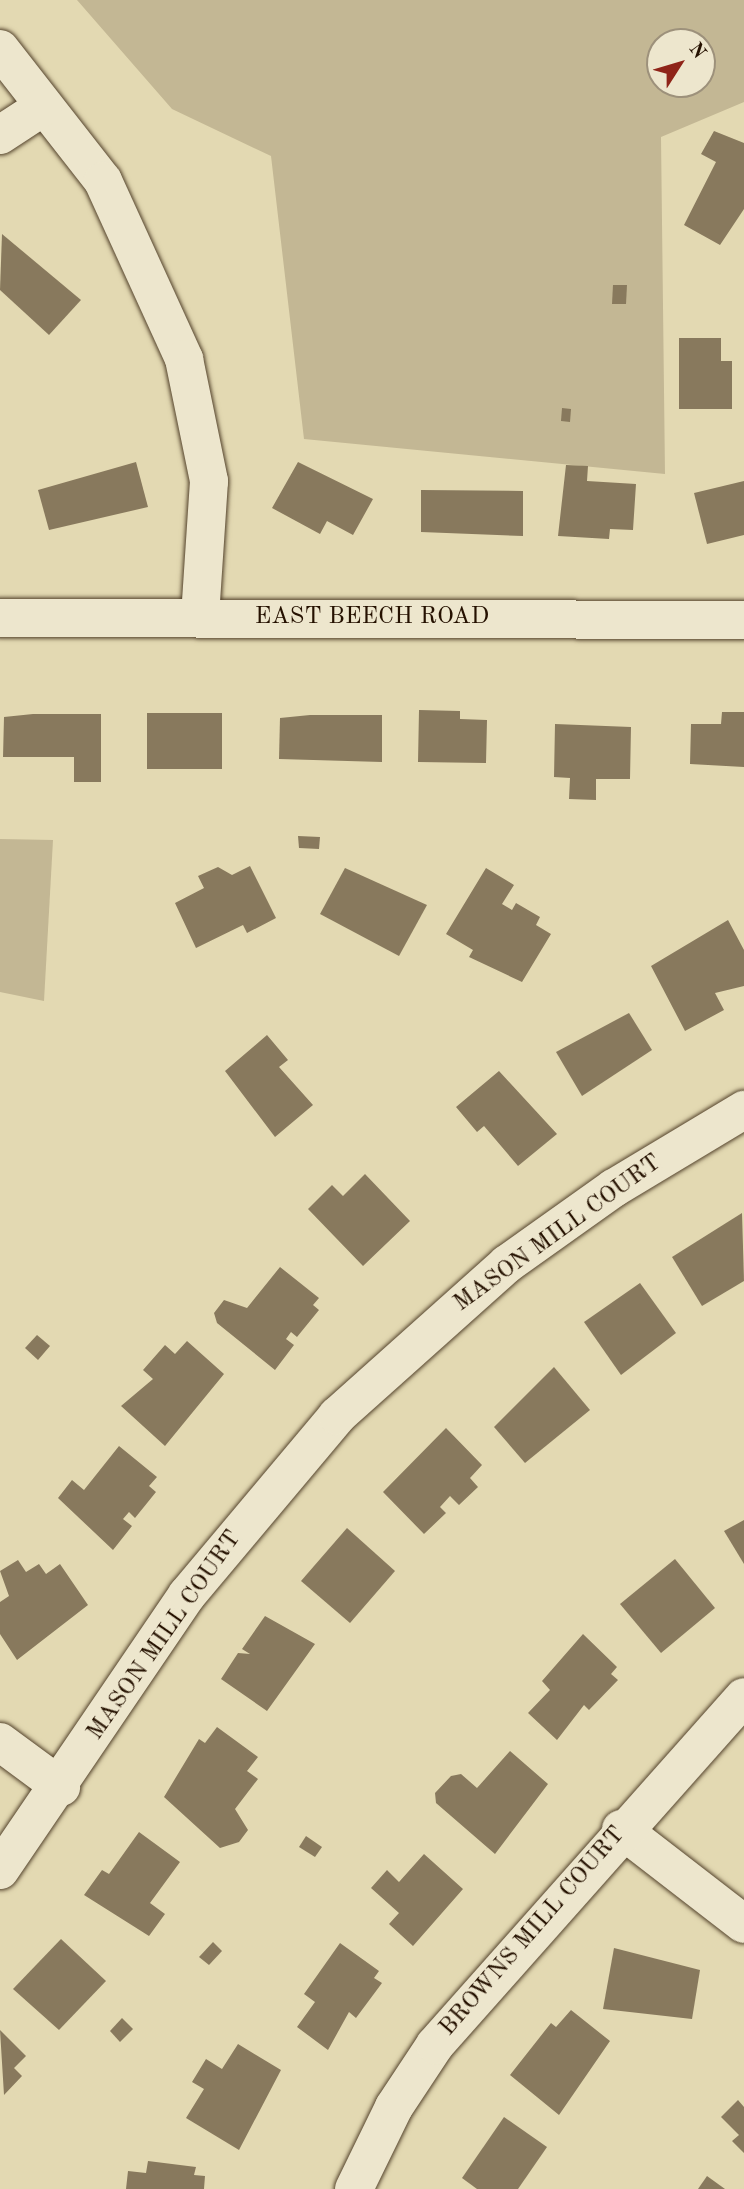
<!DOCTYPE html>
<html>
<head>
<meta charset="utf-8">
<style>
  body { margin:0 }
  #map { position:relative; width:744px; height:2189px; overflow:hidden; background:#e3d9b2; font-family:"Old Standard TT",serif }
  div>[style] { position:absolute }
  .green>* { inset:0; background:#c3b794 }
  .building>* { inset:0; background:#88795d }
  .roads { filter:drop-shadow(0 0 2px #54432c) drop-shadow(0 0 2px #54432c) }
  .minor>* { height:38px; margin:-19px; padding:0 19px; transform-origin:19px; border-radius:19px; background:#ede6cd }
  span { translate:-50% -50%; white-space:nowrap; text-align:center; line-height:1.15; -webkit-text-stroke:5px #ede6cd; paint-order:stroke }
  .street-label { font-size:24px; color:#251100 }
  .north { position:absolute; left:646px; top:28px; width:70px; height:70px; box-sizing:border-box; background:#ede6cd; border:2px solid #9d917b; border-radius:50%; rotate:53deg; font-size:19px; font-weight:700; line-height:28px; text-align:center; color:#251100 }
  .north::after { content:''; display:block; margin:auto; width:24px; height:32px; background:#8f2418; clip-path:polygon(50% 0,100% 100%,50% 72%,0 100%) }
</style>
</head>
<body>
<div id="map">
  <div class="green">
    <div style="clip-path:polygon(evenodd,77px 0,744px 0,744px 102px,661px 137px,665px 474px,304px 439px,271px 156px,172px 109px,77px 0,660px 42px,702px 42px,702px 84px,660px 84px,660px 42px)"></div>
    <div style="clip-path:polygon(0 839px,53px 840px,44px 1001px,0 992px)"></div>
  </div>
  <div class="building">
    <div style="clip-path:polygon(714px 131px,744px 143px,744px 209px,720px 245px,684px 225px,716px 162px,701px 154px)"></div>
    <div style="clip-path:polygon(2px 234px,81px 300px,49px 335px,0 290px)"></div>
    <div style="clip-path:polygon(613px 285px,627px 285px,626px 304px,612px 304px)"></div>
    <div style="clip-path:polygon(679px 338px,721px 338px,721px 361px,732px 361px,732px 409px,679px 409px)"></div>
    <div style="clip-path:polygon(562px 408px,571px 409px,570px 422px,561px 421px)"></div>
    <div style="clip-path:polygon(136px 462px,148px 507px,49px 530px,38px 490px)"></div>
    <div style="clip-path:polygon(298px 462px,373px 499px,353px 535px,327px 521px,320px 534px,272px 508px)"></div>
    <div style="clip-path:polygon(566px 465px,588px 466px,587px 481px,636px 484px,633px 530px,610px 529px,609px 539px,558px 536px)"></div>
    <div style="clip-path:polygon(744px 481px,744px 535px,707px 544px,694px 493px)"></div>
    <div style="clip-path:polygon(421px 490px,523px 491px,523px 536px,421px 532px)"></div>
    <div style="clip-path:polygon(419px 710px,460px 711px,460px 719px,487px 720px,486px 763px,418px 762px)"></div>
    <div style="clip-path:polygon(722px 712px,744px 712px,744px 767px,690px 764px,691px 724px,721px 724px)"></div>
    <div style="clip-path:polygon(147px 713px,222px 713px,222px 769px,147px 769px)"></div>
    <div style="clip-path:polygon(33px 714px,101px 714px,101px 782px,74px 782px,74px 757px,3px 757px,4px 717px)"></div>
    <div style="clip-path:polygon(310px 715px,382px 715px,382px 762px,279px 759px,280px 718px)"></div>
    <div style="clip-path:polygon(555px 724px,631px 727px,630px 779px,596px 779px,596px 800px,569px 799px,570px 778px,554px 777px)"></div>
    <div style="clip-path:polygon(298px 836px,320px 837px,319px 849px,299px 848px)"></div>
    <div style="clip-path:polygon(250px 866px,276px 918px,247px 933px,243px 925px,196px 948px,175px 903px,204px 888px,198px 876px,218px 867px,232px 875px)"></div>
    <div style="clip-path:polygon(345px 868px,427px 905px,399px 956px,320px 914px)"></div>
    <div style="clip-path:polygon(486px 868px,514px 885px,502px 904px,512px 910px,516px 903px,540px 917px,536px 925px,551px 934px,522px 982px,469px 957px,473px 950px,446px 934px)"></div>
    <div style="clip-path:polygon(728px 920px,744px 950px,744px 986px,715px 993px,724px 1010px,685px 1031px,651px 966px)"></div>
    <div style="clip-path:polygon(629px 1013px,652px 1050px,582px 1096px,556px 1052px)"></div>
    <div style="clip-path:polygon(267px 1035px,288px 1060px,279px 1067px,313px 1105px,275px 1137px,225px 1071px)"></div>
    <div style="clip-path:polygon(499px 1071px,557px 1134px,518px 1166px,484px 1126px,477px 1132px,456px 1107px)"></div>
    <div style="clip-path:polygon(365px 1174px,410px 1221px,363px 1266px,308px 1209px,332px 1185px,343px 1196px)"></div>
    <div style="clip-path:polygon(742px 1213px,744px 1281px,702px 1306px,672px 1257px)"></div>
    <div style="clip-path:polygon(280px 1267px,319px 1298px,313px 1305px,319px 1310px,297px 1337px,291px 1332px,286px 1339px,294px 1345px,275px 1370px,217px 1323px,214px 1313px,224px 1300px,247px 1308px)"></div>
    <div style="clip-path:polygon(640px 1283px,676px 1333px,621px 1375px,584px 1322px)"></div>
    <div style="clip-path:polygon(37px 1335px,50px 1346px,38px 1360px,25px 1348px)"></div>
    <div style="clip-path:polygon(187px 1341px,224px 1374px,165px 1446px,121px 1406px,153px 1379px,143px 1370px,165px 1345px,175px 1354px)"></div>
    <div style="clip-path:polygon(554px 1367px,590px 1410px,525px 1463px,494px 1427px)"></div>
    <div style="clip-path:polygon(446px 1428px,482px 1465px,470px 1478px,478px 1487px,459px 1505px,450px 1496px,440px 1507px,446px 1513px,424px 1534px,383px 1492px)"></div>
    <div style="clip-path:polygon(119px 1446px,157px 1477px,149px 1486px,156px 1492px,135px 1518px,129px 1512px,123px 1519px,132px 1526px,113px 1550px,58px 1498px,72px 1480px,84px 1490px)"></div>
    <div style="clip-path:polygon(744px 1520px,744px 1564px,724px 1531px)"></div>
    <div style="clip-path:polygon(347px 1528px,395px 1571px,350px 1623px,301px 1581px)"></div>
    <div style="clip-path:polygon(675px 1559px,715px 1608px,661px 1653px,620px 1604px)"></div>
    <div style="clip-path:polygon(18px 1560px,26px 1572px,39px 1564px,46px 1574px,60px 1564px,88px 1605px,17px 1660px,0 1634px,0 1602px,9px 1596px,0 1571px)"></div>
    <div style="clip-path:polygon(265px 1616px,315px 1644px,267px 1711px,221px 1679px,238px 1653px,250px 1654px,242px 1649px)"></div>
    <div style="clip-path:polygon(583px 1634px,617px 1667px,611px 1674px,618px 1680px,589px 1710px,584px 1705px,557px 1740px,528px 1713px,550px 1690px,542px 1681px)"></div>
    <div style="clip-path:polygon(217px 1727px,258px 1757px,247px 1771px,258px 1779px,235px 1809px,248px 1830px,239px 1842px,220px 1848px,164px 1797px,199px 1739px,205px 1743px)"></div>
    <div style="clip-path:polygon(510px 1751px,548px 1784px,495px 1854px,436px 1803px,435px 1793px,451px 1776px,461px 1774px,477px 1788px)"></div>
    <div style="clip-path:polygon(139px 1832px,180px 1862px,150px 1903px,165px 1914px,149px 1936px,84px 1895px,102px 1870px,109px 1874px)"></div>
    <div style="clip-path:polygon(306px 1836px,322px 1847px,315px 1857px,299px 1847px)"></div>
    <div style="clip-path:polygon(424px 1854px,463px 1889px,413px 1946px,389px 1924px,399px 1913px,371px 1888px,387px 1870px,399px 1882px)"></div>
    <div style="clip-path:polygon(61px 1939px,106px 1981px,59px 2030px,13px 1989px)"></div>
    <div style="clip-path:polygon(213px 1942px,222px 1951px,209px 1965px,199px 1957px)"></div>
    <div style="clip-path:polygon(340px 1943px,379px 1971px,374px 1978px,382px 1983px,356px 2018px,349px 2012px,328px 2050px,297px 2027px,315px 2002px,304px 1994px)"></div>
    <div style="clip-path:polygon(614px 1948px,700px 1970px,692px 2019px,603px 2009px)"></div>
    <div style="clip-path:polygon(571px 2010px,610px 2041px,559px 2115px,510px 2075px,551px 2023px,556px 2027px)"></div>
    <div style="clip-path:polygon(122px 2018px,133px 2029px,120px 2042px,110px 2031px)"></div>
    <div style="clip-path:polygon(0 2030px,26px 2056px,14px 2068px,22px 2076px,4px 2095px)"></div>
    <div style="clip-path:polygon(238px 2044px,281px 2070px,239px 2150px,186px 2118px,204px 2089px,192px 2082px,206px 2059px,222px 2069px)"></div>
    <div style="clip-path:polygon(738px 2100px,744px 2107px,744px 2153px,732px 2141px,739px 2135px,721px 2117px)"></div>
    <div style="clip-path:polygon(504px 2117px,547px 2147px,518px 2189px,477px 2189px,462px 2178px)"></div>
    <div style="clip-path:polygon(148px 2161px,196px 2167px,194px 2175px,205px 2176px,204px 2189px,126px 2189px,128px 2171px,146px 2173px)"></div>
    <div style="clip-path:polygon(707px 2176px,725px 2189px,698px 2189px)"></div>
  </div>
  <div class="roads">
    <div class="minor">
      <div style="left:0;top:49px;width:167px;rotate:52deg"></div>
      <div style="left:103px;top:181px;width:196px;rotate:65.5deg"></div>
      <div style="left:184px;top:359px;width:125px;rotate:78.4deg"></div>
      <div style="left:209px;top:481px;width:135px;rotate:93.8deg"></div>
      <div style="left:0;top:135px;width:51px;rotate:-33.1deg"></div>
      <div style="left:0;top:618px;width:744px;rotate:0.15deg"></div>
      <div style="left:0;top:1742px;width:76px;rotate:36.4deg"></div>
      <div style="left:621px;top:1829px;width:155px;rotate:37.7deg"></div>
      <div style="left:0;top:1870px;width:333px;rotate:-55.8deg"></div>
      <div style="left:187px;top:1595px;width:234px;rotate:-50deg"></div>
      <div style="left:337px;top:1416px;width:228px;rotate:-41.8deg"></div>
      <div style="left:507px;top:1264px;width:131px;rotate:-35.4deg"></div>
      <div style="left:614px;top:1188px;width:152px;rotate:-31deg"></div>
      <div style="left:354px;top:2189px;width:91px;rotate:-64deg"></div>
      <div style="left:394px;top:2107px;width:74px;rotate:-56.5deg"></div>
      <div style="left:435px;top:2045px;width:465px;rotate:-48.4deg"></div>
    </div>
  </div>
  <div class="street-label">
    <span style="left:372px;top:618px">EAST BEECH ROAD</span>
    <span style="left:558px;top:1234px;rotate:-36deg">MASON MILL COURT</span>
    <span style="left:165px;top:1636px;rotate:-55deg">MASON MILL COURT</span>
    <span style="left:533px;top:1932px;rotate:-49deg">BROWNS MILL COURT</span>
  </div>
  <div class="north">N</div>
</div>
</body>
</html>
